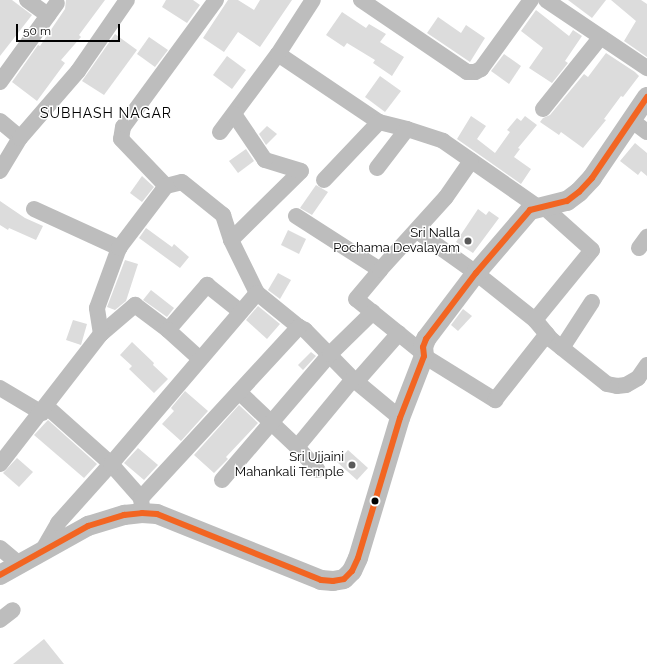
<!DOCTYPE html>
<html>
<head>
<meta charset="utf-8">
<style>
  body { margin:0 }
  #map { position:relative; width:647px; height:664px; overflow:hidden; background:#fff; font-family:Raleway,sans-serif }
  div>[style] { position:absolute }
  .building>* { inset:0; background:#dcdcdc }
  .minor>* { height:16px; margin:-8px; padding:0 8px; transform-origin:8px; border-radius:8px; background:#bdbdbd }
  .tertiary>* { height:20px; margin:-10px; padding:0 10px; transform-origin:10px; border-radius:10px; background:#bdbdbd }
  .bus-1>* { height:6px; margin:-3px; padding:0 3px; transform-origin:3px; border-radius:3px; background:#f26522 }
  .dots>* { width:11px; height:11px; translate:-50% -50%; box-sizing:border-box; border:2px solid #fff; border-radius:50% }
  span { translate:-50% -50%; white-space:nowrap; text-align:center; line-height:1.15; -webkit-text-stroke:3px #fff; paint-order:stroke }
  .poi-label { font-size:13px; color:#000 }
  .right { translate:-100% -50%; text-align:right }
  .neighbourhood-label { font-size:14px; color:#000; letter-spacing:1px }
  .scale { position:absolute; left:16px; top:24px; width:104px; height:18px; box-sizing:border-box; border:2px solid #000; border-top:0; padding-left:5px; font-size:12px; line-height:14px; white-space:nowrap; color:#000; -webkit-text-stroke:3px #fff; paint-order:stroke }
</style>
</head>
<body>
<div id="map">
  <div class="building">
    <div style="clip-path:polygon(0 0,12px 0,32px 15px,0 56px)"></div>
    <div style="clip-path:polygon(66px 0,105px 0,79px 35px,81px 37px,61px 60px,65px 63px,37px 101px,12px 82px,38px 45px,40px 46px,65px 9px)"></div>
    <div style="clip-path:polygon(166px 0,193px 0,200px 5px,187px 23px,162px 7px)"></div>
    <div style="clip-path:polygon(228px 0,238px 0,254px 10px,260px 0,292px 0,260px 47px,238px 32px,224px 52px,203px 38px)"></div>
    <div style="clip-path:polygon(568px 0,606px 0,592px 18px)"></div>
    <div style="clip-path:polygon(611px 0,641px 0,647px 4px,647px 57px,624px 41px,636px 21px)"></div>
    <div style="clip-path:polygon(536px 10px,569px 36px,573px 30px,582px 36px,565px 61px,568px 63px,552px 83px,529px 68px,543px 48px,521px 31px)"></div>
    <div style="clip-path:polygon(342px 12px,366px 28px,369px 24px,386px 34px,380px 42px,404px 57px,392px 76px,373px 63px,375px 60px,347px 43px,344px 47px,326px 35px)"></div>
    <div style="clip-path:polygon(438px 17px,461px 33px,466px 25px,485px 38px,470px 62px,427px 33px)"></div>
    <div style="clip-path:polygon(115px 34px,137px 50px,104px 95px,82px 81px)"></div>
    <div style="clip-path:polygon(149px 37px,168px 50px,155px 67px,137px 54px)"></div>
    <div style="clip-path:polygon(606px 53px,635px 72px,639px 76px,623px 97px,621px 96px,604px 119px,606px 120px,583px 148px,561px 132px,559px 135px,540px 122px,543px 118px,550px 115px,584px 74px,588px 77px)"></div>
    <div style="clip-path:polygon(504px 54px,521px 66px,509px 84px,491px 71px)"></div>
    <div style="clip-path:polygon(227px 56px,246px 70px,232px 89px,213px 75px)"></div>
    <div style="clip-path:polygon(380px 76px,401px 91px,385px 112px,365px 97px)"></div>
    <div style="clip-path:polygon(471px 116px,486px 126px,477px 139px,495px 153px,510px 132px,507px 130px,517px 118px,521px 121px,525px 116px,537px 125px,518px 148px,520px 149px,514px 157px,531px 169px,521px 184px,457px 139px)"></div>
    <div style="clip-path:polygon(267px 126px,277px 134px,266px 145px,259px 134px)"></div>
    <div style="clip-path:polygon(635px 143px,647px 153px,647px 176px,641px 171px,638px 175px,620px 161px)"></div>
    <div style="clip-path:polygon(246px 149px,254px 161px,238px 173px,229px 161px)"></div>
    <div style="clip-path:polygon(142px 176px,154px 187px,142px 202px,130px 193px)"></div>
    <div style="clip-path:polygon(316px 185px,328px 192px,312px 215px,300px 208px)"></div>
    <div style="clip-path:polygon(0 201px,25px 218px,43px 226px,36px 240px,9px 228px,8px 230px,0 225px)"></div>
    <div style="clip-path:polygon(478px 209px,486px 215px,489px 211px,499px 218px,473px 253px,456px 242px)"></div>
    <div style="clip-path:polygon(146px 228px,172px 247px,174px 244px,189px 257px,180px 268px,139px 238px)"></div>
    <div style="clip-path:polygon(288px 230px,306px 239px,299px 254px,281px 245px)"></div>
    <div style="clip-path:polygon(125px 260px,138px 264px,126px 301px,115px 310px,107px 307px)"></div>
    <div style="clip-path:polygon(278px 273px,291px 280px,280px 299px,268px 290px)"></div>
    <div style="clip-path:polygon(151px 290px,174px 308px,167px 317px,143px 300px)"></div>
    <div style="clip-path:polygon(258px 306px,280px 324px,267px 339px,246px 320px)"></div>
    <div style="clip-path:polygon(463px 309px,472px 316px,458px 331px,451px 325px)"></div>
    <div style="clip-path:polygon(73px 320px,87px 324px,81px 345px,66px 340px)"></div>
    <div style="clip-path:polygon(132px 342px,154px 363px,153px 365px,168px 379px,154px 393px,129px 369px,132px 366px,120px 355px)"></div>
    <div style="clip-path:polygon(311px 352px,316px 356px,303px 370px,298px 365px)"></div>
    <div style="clip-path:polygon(185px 391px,208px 411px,181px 441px,162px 424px,174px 411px,171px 408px)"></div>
    <div style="clip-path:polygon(239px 405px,258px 423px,226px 457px,228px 459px,214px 473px,194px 455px)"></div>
    <div style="clip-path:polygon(48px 420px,97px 464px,84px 478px,34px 435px)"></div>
    <div style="clip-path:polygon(138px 448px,158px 465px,144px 480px,124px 463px)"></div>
    <div style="clip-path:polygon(348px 450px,368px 468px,357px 480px,337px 462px)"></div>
    <div style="clip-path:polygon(17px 458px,33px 472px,19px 487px,3px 473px)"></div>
    <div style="clip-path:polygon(44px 639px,64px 664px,13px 664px)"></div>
  </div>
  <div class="minor">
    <div style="left:27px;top:0;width:26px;rotate:36deg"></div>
    <div style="left:216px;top:0;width:157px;rotate:126.2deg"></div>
    <div style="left:123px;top:127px;width:12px;rotate:99deg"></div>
    <div style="left:121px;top:139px;width:65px;rotate:46.2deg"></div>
    <div style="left:166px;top:186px;width:16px;rotate:-14deg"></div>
    <div style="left:182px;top:182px;width:53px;rotate:38.8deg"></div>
    <div style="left:223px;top:215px;width:26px;rotate:72deg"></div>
    <div style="left:231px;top:240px;width:59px;rotate:63.9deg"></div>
    <div style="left:257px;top:293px;width:54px;rotate:39deg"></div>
    <div style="left:299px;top:327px;width:7px;rotate:27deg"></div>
    <div style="left:305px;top:330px;width:69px;rotate:45.6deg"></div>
    <div style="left:353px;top:379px;width:61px;rotate:39.7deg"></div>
    <div style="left:361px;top:0;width:128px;rotate:34.2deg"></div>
    <div style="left:467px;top:72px;width:8px"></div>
    <div style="left:475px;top:72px;width:7px;rotate:-27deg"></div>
    <div style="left:481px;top:69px;width:85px;rotate:-54.1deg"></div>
    <div style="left:546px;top:0;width:122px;rotate:34deg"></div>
    <div style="left:278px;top:54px;width:122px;rotate:34deg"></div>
    <div style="left:379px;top:122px;width:29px;rotate:14deg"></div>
    <div style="left:407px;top:129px;width:38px;rotate:18deg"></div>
    <div style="left:443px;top:141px;width:116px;rotate:34.8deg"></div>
    <div style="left:0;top:82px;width:97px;rotate:-54.2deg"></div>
    <div style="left:543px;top:109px;width:91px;rotate:-51.2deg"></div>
    <div style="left:631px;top:120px;width:20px;rotate:37deg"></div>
    <div style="left:0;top:121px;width:26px;rotate:40deg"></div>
    <div style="left:220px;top:132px;width:97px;rotate:-53.4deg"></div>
    <div style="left:278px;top:54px;width:64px;rotate:-57.1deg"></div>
    <div style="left:377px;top:168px;width:49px;rotate:-52.4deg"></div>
    <div style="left:0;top:171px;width:39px;rotate:-59deg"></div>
    <div style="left:20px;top:138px;width:89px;rotate:-49.1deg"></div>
    <div style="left:78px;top:71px;width:86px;rotate:-55.4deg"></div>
    <div style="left:324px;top:180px;width:80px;rotate:-46.5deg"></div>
    <div style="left:34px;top:209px;width:94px;rotate:24.6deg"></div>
    <div style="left:296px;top:216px;width:100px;rotate:32.7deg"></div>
    <div style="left:417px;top:231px;width:72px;rotate:35.4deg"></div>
    <div style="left:476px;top:273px;width:75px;rotate:38.5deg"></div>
    <div style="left:535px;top:320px;width:26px;rotate:50deg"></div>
    <div style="left:552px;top:340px;width:70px;rotate:38.7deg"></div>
    <div style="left:607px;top:384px;width:10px;rotate:11deg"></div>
    <div style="left:617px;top:386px;width:9px;rotate:-6deg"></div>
    <div style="left:626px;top:385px;width:14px;rotate:-30deg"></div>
    <div style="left:638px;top:378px;width:16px;rotate:-55deg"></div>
    <div style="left:231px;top:240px;width:98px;rotate:-44.6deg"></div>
    <div style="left:301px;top:171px;width:38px;rotate:-163deg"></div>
    <div style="left:265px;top:160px;width:55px;rotate:-124deg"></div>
    <div style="left:639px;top:248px;width:14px;rotate:-54deg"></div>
    <div style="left:535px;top:320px;width:90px;rotate:-50.8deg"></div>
    <div style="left:592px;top:250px;width:66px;rotate:-138.1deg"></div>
    <div style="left:168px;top:330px;width:60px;rotate:-49.1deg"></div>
    <div style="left:207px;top:285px;width:43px;rotate:38.5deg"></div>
    <div style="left:101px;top:334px;width:45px;rotate:-40.5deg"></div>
    <div style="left:135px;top:305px;width:41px;rotate:37.1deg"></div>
    <div style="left:168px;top:330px;width:43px;rotate:42.2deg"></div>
    <div style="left:562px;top:348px;width:55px;rotate:-56.9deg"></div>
    <div style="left:424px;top:354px;width:87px;rotate:-141deg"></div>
    <div style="left:356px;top:299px;width:38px;rotate:-50deg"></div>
    <div style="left:380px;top:270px;width:98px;rotate:-47.9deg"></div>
    <div style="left:446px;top:197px;width:44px;rotate:-55.2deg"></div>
    <div style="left:424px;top:356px;width:84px;rotate:31.8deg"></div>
    <div style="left:495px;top:400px;width:84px;rotate:-51.8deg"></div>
    <div style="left:356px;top:382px;width:65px;rotate:-48.7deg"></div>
    <div style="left:0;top:388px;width:49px;rotate:30.8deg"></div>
    <div style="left:239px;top:392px;width:80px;rotate:43.5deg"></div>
    <div style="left:297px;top:447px;width:88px;rotate:-50.5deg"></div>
    <div style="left:46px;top:406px;width:87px;rotate:41.7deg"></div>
    <div style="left:111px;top:464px;width:45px;rotate:48.6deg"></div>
    <div style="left:141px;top:498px;width:10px;rotate:84deg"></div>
    <div style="left:297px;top:447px;width:31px;rotate:48deg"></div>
    <div style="left:0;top:464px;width:165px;rotate:-52.2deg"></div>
    <div style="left:101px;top:334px;width:26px;rotate:-99deg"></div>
    <div style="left:97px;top:308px;width:64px;rotate:-69.9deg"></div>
    <div style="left:119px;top:248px;width:78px;rotate:-52.8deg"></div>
    <div style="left:222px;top:480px;width:166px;rotate:-49.4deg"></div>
    <div style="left:330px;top:354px;width:60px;rotate:-44.3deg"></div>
    <div style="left:141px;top:498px;width:233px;rotate:-47.3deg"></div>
    <div style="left:0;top:548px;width:26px;rotate:40deg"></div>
    <div style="left:41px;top:553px;width:34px;rotate:-60deg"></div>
    <div style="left:58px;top:523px;width:79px;rotate:-48.1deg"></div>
    <div style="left:111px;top:464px;width:225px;rotate:-49.5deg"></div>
    <div style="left:0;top:620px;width:16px;rotate:-38deg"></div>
  </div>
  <div class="tertiary">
    <div style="left:0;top:575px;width:101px;rotate:-29.1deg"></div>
    <div style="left:88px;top:526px;width:38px;rotate:-17deg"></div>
    <div style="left:124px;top:515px;width:18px;rotate:-6deg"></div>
    <div style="left:142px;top:513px;width:15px;rotate:4deg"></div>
    <div style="left:157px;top:514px;width:177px;rotate:21.9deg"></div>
    <div style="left:321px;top:580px;width:12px;rotate:5deg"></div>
    <div style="left:333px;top:581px;width:11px;rotate:-10deg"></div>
    <div style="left:344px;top:579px;width:11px;rotate:-45deg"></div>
    <div style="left:352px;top:571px;width:14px;rotate:-65deg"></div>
    <div style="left:358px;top:558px;width:146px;rotate:-73.3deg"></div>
    <div style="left:400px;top:418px;width:66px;rotate:-68.8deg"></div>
    <div style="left:424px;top:356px;width:9px;rotate:-96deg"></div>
    <div style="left:423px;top:347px;width:9px;rotate:-69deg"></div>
    <div style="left:426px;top:339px;width:83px;rotate:-52.9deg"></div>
    <div style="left:476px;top:273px;width:83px;rotate:-49.4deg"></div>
    <div style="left:530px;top:210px;width:38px;rotate:-14deg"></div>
    <div style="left:567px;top:201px;width:15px;rotate:-37deg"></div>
    <div style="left:579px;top:192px;width:19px;rotate:-47deg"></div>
    <div style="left:592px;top:178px;width:98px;rotate:-55.8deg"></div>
  </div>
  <div class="bus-1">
    <div style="left:0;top:575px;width:101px;rotate:-29.1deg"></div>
    <div style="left:88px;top:526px;width:38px;rotate:-17deg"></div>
    <div style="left:124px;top:515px;width:18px;rotate:-6deg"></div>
    <div style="left:142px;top:513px;width:15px;rotate:4deg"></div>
    <div style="left:157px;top:514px;width:177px;rotate:21.9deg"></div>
    <div style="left:321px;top:580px;width:12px;rotate:5deg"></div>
    <div style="left:333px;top:581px;width:11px;rotate:-10deg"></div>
    <div style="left:344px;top:579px;width:11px;rotate:-45deg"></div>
    <div style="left:352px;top:571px;width:14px;rotate:-65deg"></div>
    <div style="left:358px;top:558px;width:146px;rotate:-73.3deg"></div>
    <div style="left:400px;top:418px;width:66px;rotate:-68.8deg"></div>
    <div style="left:424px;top:356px;width:9px;rotate:-96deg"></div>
    <div style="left:423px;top:347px;width:9px;rotate:-69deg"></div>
    <div style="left:426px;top:339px;width:83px;rotate:-52.9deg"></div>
    <div style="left:476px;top:273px;width:83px;rotate:-49.4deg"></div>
    <div style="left:530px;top:210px;width:38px;rotate:-14deg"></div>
    <div style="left:567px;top:201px;width:15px;rotate:-37deg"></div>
    <div style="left:579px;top:192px;width:19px;rotate:-47deg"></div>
    <div style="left:592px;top:178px;width:98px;rotate:-55.8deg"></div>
  </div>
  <div class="dots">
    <div style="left:468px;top:241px;background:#595959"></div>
    <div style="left:352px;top:465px;background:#595959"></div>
    <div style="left:375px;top:501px;background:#000"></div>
  </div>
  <div class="poi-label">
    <span class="right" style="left:460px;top:241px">Sri Nalla<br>Pochama Devalayam</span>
    <span class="right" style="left:344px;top:465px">Sri Ujjaini<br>Mahankali Temple</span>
  </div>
  <div class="neighbourhood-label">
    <span style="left:106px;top:113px">SUBHASH NAGAR</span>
  </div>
  <div class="scale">50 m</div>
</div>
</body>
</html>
